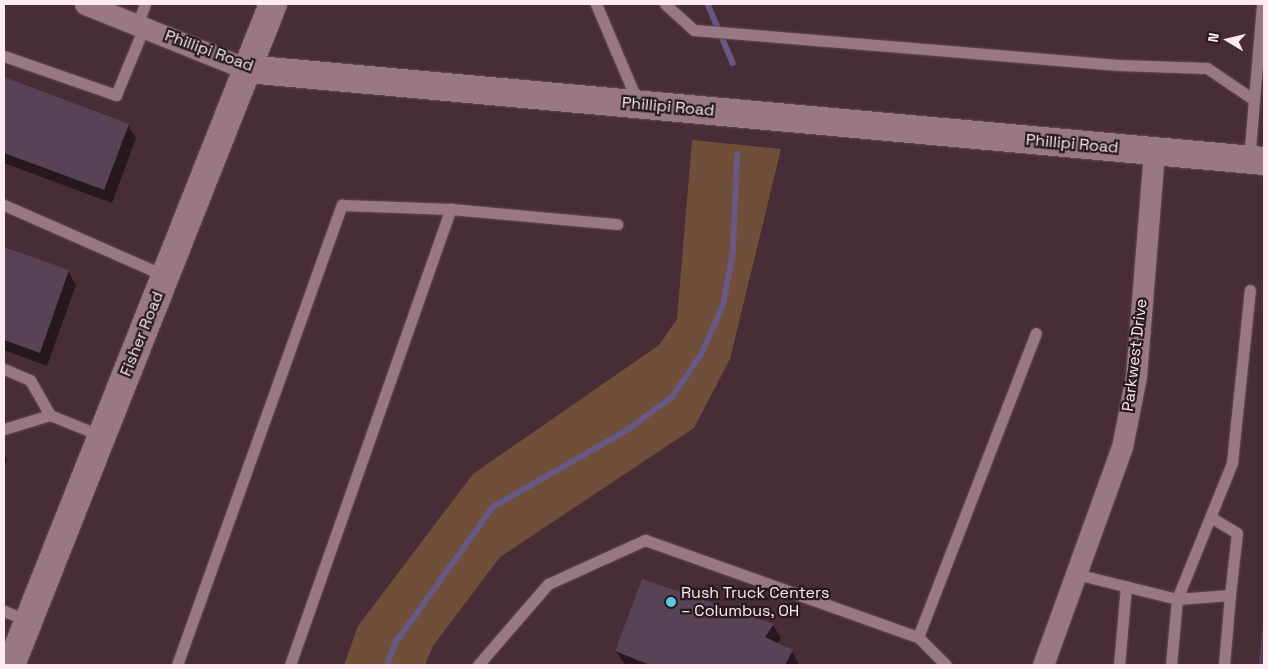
<!DOCTYPE html>
<html>
<head>
<meta charset="utf-8">
<style>
  body { margin:0 }
  #map { position:relative; width:1268px; height:669px; overflow:hidden; background:#482d36; font-family:"Space Grotesk",sans-serif }
  div>[style] { position:absolute }
  .green>* { inset:0; background:#6f4e3a }
  .shadow>* { inset:0; background:#0007 }
  .stream>* { height:5.5px; margin:-2.75px; padding:0 2.75px; transform-origin:2.75px; border-radius:2.75px; background:#695784 }
  .building>* { inset:0; background:#584256 }
  .roads { filter:drop-shadow(0 0 1px #644d55) drop-shadow(0 0 1px #644d55) }
  .lane>* { height:11px; margin:-5.5px; padding:0 5.5px; transform-origin:5.5px; border-radius:5.5px; background:#997883 }
  .street>* { height:21px; margin:-10.5px; padding:0 10.5px; transform-origin:10.5px; border-radius:10.5px; background:#997883 }
  .secondary>* { height:28px; margin:-14px; padding:0 14px; transform-origin:14px; border-radius:14px; background:#997883 }
  .dots>* { width:14px; height:14px; translate:-50% -50%; box-sizing:border-box; border:2px solid #261a1e; border-radius:50% }
  span { translate:-50% -50%; white-space:nowrap; text-align:center; line-height:1.15; -webkit-text-stroke:4.5px #261a1e; paint-order:stroke }
  .street-label { font-size:16px; color:#feebf1 }
  .poi-label { font-size:16px; color:#feebf1 }
  .left { translate:0 -50%; text-align:left }
  .frame { position:absolute; inset:0; border:5px solid #feebf1; pointer-events:none }
  .north { position:absolute; left:1203px; top:15px; width:50px; height:50px; -webkit-text-stroke:4px #261a1e; paint-order:stroke; rotate:279deg; font-size:14px; font-weight:700; line-height:20px; text-align:center; color:#feebf1 }
  .north::after { content:''; display:block; margin:auto; width:18px; height:22px; background:#feebf1; clip-path:polygon(50% 0,100% 100%,50% 72%,0 100%) }
</style>
</head>
<body>
<div id="map">
  <div class="green">
    <div style="clip-path:polygon(692px 140px,781px 149px,730px 359px,694px 428px,500px 557px,433px 646px,425px 665px,344px 665px,358px 626px,473px 474px,659px 345px,677px 319px)"></div>
  </div>
  <div class="shadow">
    <div style="clip-path:polygon(4px 78px,128px 125px,136px 138px,112px 203px,4px 163px)"></div>
    <div style="clip-path:polygon(4px 248px,68px 271px,76px 285px,47px 366px,4px 350px)"></div>
    <div style="clip-path:polygon(4px 454px,7px 460px,4px 470px)"></div>
    <div style="clip-path:polygon(1264px 621px,1264px 665px,1260px 665px)"></div>
    <div style="clip-path:polygon(773px 625px,781px 638px,777px 644px,792px 651px,799px 665px,625px 665px,616px 651px)"></div>
  </div>
  <div class="stream">
    <div style="left:708px;top:4px;width:64px;rotate:67deg"></div>
    <div style="left:387px;top:665px;width:25px;rotate:-69deg"></div>
    <div style="left:396px;top:642px;width:166px;rotate:-54.3deg"></div>
    <div style="left:493px;top:507px;width:157px;rotate:-29.8deg"></div>
    <div style="left:629px;top:429px;width:54px;rotate:-36.7deg"></div>
    <div style="left:672px;top:397px;width:51px;rotate:-55.4deg"></div>
    <div style="left:701px;top:355px;width:55px;rotate:-66.3deg"></div>
    <div style="left:723px;top:305px;width:54px;rotate:-79.3deg"></div>
    <div style="left:733px;top:252px;width:97px;rotate:-87.6deg"></div>
  </div>
  <div class="building">
    <div style="clip-path:polygon(4px 77px,129px 124px,104px 190px,4px 153px)"></div>
    <div style="clip-path:polygon(4px 247px,69px 270px,40px 353px,4px 340px)"></div>
    <div style="clip-path:polygon(642px 579px,774px 624px,765px 637px,793px 650px,785px 665px,650px 665px,615px 651px)"></div>
    <div style="clip-path:polygon(1263px 622px,1264px 665px,1259px 665px)"></div>
  </div>
  <div class="roads">
    <div class="lane">
      <div style="left:596px;top:4px;width:108px;rotate:67deg"></div>
      <div style="left:665px;top:4px;width:39px;rotate:42deg"></div>
      <div style="left:694px;top:30px;width:426px;rotate:4.7deg"></div>
      <div style="left:1119px;top:65px;width:88px;rotate:2deg"></div>
      <div style="left:1207px;top:68px;width:57px;rotate:34.2deg"></div>
      <div style="left:137px;top:25px;width:22px;rotate:-69deg"></div>
      <div style="left:4px;top:56px;width:119px;rotate:19.2deg"></div>
      <div style="left:116px;top:95px;width:74px;rotate:-67.6deg"></div>
      <div style="left:1249px;top:160px;width:157px;rotate:-85.2deg"></div>
      <div style="left:4px;top:205px;width:177px;rotate:23.7deg"></div>
      <div style="left:4px;top:369px;width:28px;rotate:23deg"></div>
      <div style="left:30px;top:380px;width:40px;rotate:60.3deg"></div>
      <div style="left:50px;top:415px;width:56px;rotate:22deg"></div>
      <div style="left:4px;top:429px;width:48px;rotate:-16.9deg"></div>
      <div style="left:1076px;top:574px;width:104px;rotate:13.9deg"></div>
      <div style="left:1177px;top:599px;width:53px;rotate:-4.3deg"></div>
      <div style="left:1230px;top:595px;width:62px;rotate:-83.6deg"></div>
      <div style="left:1237px;top:533px;width:31px;rotate:-149deg"></div>
      <div style="left:4px;top:611px;width:27px;rotate:22deg"></div>
      <div style="left:177px;top:665px;width:489px;rotate:-70.3deg"></div>
      <div style="left:342px;top:205px;width:109px;rotate:2.1deg"></div>
      <div style="left:290px;top:665px;width:484px;rotate:-70.6deg"></div>
      <div style="left:451px;top:209px;width:167px;rotate:5.2deg"></div>
      <div style="left:478px;top:665px;width:107px;rotate:-49.2deg"></div>
      <div style="left:548px;top:584px;width:107px;rotate:-24.4deg"></div>
      <div style="left:645px;top:540px;width:290px;rotate:19.6deg"></div>
      <div style="left:946px;top:665px;width:40px;rotate:-135deg"></div>
      <div style="left:918px;top:637px;width:326px;rotate:-68.8deg"></div>
      <div style="left:1119px;top:665px;width:79px;rotate:-84.9deg"></div>
      <div style="left:1171px;top:665px;width:66px;rotate:-84.8deg"></div>
      <div style="left:1177px;top:599px;width:147px;rotate:-68deg"></div>
      <div style="left:1232px;top:463px;width:174px;rotate:-84.1deg"></div>
      <div style="left:1224px;top:665px;width:70px;rotate:-85.1deg"></div>
    </div>
    <div class="street">
      <div style="left:85px;top:4px;width:175px;rotate:21.9deg"></div>
      <div style="left:1043px;top:665px;width:232px;rotate:-70.1deg"></div>
      <div style="left:1122px;top:447px;width:72px;rotate:-78.8deg"></div>
      <div style="left:1136px;top:376px;width:226px;rotate:-85.4deg"></div>
    </div>
    <div class="secondary">
      <div style="left:247px;top:69px;width:1021px;rotate:5.17deg"></div>
      <div style="left:11px;top:665px;width:711px;rotate:-68.38deg"></div>
    </div>
  </div>
  <div class="dots">
    <div style="left:671px;top:602px;background:#5cc7e7"></div>
  </div>
  <div class="street-label">
    <span style="left:209px;top:51px;rotate:20deg">Phillipi Road</span>
    <span style="left:668px;top:107px;rotate:5deg">Phillipi Road</span>
    <span style="left:1072px;top:144px;rotate:5deg">Phillipi Road</span>
    <span style="left:142px;top:334px;rotate:-68deg">Fisher Road</span>
    <span style="left:1135px;top:355px;rotate:-83deg">Parkwest Drive</span>
  </div>
  <div class="poi-label">
    <span class="left" style="left:681px;top:602px">Rush Truck Centers<br>– Columbus, OH</span>
  </div>
  <div class="frame"></div>
  <div class="north">N</div>
</div>
</body>
</html>
